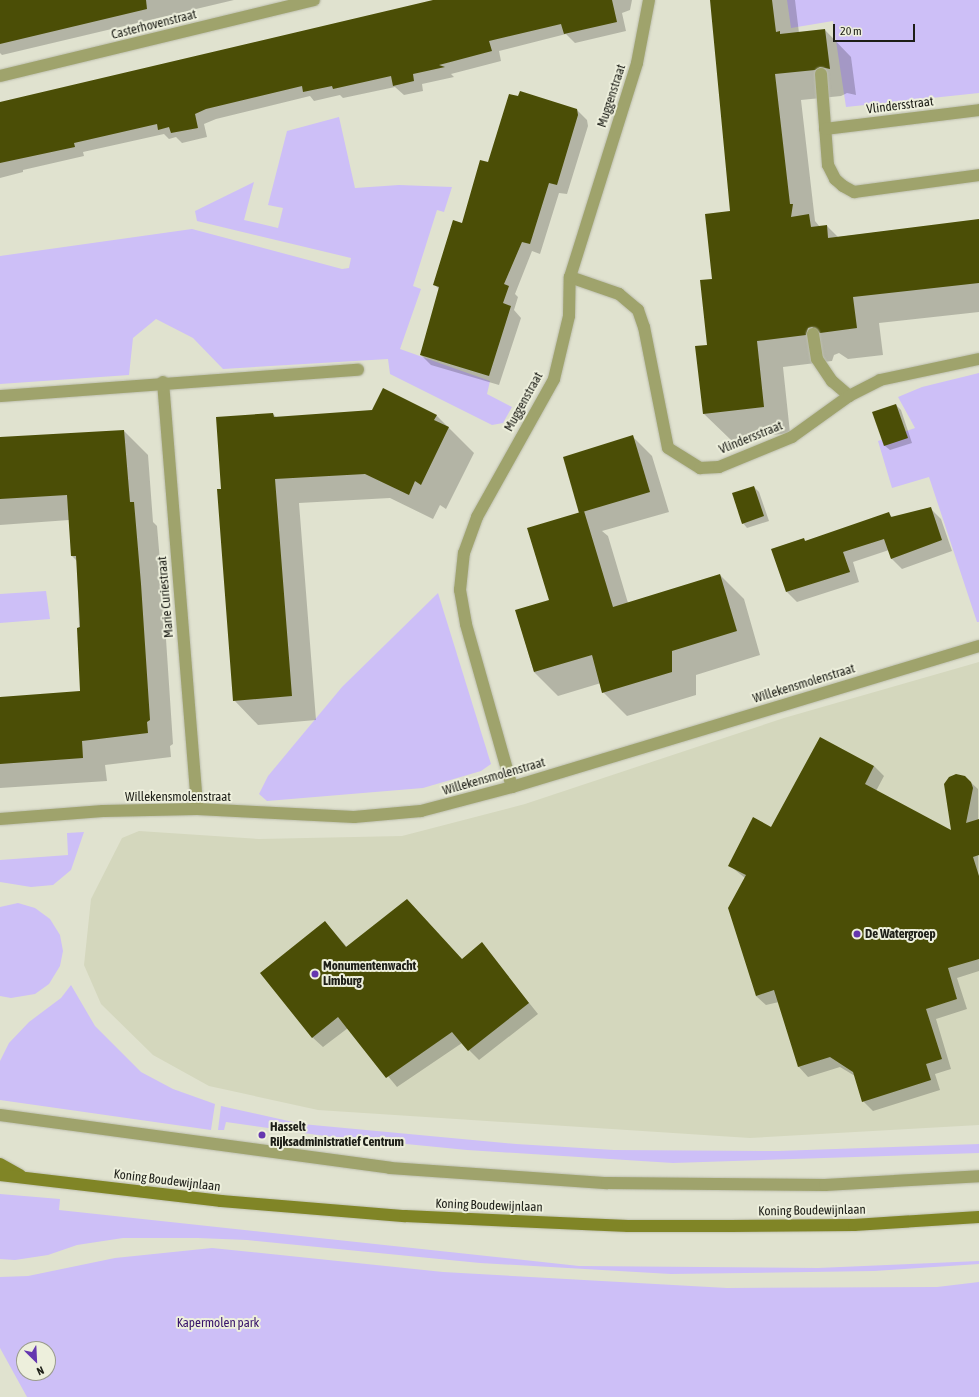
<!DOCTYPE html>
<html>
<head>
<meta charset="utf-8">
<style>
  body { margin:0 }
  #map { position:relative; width:979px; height:1397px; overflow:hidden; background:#e0e2cf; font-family:"Asap Condensed",sans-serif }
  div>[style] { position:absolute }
  .built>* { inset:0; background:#d4d7bd }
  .green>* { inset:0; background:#cdbff7 }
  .shadow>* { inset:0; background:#0003 }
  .building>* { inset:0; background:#4b4e06 }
  .roads { filter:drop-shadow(0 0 1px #bdbfae) drop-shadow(0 0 1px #bdbfae) }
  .lane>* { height:12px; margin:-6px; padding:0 6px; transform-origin:6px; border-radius:6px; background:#9fa36c }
  .street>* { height:12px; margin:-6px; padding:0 6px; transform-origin:6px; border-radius:6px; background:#9fa36c }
  .secondary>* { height:12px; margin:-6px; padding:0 6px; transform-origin:6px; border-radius:6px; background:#808526 }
  .dots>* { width:11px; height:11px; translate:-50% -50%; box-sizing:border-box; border:2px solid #edefdc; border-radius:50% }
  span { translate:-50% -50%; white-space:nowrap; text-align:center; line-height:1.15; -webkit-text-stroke:4px #edefdc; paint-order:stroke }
  .street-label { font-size:13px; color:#1d1e17 }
  .poi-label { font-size:13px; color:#1d1e17; font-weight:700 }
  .left { translate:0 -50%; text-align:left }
  .park-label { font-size:13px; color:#38136a }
  .north { position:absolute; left:16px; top:1341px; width:40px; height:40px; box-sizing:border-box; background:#edefdc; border:1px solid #9a9b8d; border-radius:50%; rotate:156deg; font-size:11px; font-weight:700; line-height:16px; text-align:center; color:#1d1e17 }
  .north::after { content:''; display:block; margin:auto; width:14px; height:18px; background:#6537af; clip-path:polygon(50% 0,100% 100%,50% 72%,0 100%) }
  .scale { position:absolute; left:833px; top:24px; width:82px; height:18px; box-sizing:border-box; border:2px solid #1d1e17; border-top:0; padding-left:5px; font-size:12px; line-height:14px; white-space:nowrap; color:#1d1e17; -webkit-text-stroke:3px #edefdc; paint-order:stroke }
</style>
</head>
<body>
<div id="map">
  <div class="built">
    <div style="clip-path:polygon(979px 662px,979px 1125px,750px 1138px,318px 1110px,209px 1086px,153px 1055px,101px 1004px,84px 965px,91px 899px,122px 838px,139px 831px,259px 839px,402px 836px,525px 804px,784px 718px)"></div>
  </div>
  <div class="green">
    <div style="clip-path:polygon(787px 0,979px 0,979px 93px,846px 107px,833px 21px,791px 28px)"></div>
    <div style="clip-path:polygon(339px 117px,355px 188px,399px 185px,452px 187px,444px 212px,437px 210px,413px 286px,421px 289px,400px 349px,490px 381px,487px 394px,512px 407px,503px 423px,492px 425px,390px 374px,388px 359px,223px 369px,193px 338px,156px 319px,133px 338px,129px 375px,0 384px,0 256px,192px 229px,342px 269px,349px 268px,351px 258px,197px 221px,195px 211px,254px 182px,244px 220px,278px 228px,283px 208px,268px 205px,287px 131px)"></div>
    <div style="clip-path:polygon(979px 373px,979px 622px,977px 622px,929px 477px,892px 488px,878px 441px,915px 428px,898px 397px,922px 387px)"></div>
    <div style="clip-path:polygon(46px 591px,50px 619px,0 623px,0 594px)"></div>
    <div style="clip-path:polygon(438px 593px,491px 764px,481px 771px,423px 788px,267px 801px,259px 794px,268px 776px,342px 687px)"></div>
    <div style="clip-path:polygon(84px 832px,71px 870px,53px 885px,31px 887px,0 882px,0 860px,68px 855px,67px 833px)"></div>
    <div style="clip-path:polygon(18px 903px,35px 908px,50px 919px,60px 935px,63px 951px,60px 966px,49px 984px,35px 994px,11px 998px,0 996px,0 907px)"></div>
    <div style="clip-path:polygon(71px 985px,95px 1026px,141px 1072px,173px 1089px,215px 1104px,211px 1130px,0 1100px,0 1061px,9px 1043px,29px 1022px,61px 998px)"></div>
    <div style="clip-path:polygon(221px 1106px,302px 1124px,516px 1144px,614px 1150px,778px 1151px,979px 1144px,979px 1153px,673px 1163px,467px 1150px,325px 1136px,226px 1122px,224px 1130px,218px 1130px)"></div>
    <div style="clip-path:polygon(0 1194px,60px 1199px,59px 1210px,579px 1266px,818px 1268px,979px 1261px,979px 1264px,874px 1271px,671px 1274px,480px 1263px,247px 1240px,198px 1238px,123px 1238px,77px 1245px,48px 1255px,15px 1260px,0 1259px)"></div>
    <div style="clip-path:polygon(evenodd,212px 1248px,443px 1272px,727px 1288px,937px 1287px,979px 1282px,979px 1397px,27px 1397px,0 1348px,0 1277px,28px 1276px,115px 1258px,212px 1248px,24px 1349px,48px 1349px,48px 1373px,24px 1373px,24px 1349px)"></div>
  </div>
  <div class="shadow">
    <div style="clip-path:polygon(0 0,234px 0,2px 55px,0 53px)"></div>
    <div style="clip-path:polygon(436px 0,632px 0,630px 10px,622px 13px,626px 31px,575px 43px,566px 34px,499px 51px,501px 61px,451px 74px,454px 77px,422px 84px,423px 91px,404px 95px,395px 87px,343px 98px,340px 95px,314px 101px,310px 96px,216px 119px,204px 124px,207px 137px,182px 143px,176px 137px,169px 139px,164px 134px,83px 152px,84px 156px,23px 170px,23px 172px,0 178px,0 103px)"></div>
    <div style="clip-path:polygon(711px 0,795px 0,799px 33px,825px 30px,851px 57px,856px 95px,847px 93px,841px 96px,801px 100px,815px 221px,820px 227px,827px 226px,838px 237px,979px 220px,979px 312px,879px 323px,883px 355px,848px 359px,839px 353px,834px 355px,832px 361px,783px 367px,790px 433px,731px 440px,704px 414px,713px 280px,731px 212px)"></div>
    <div style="clip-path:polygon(577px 110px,587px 120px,588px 126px,567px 194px,559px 193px,540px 254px,532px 251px,515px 294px,518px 297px,514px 310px,521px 318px,499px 385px,431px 365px,421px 355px,440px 290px,435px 285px,489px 164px)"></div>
    <div style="clip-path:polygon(896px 405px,901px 410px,912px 443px,890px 450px,885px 446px)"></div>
    <div style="clip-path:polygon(273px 414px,277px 418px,436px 415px,474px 453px,446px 509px,440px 505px,433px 519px,390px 498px,299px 503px,316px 720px,258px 725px,234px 700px,222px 490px)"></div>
    <div style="clip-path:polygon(124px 431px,148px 455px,153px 522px,157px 526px,164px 609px,173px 744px,170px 746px,171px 757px,105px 765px,107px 781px,0 788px,0 698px,81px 692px,77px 561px,72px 556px,69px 520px,0 525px,0 439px)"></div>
    <div style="clip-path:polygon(633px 437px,652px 456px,669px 512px,602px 531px,608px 536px,628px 603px,720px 575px,744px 599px,760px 655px,696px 675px,696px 695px,627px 716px,603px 692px,601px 683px,558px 696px,534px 672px,516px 611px,550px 601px,582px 513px)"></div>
    <div style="clip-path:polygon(754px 487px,759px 492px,769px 521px,747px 528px,743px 523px)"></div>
    <div style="clip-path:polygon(931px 509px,941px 519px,952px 551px,902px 569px,891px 558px,889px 550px,853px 562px,859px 582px,797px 602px,787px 592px,803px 539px,806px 541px,889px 514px,893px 518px)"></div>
    <div style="clip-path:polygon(874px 766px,884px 776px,876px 791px,952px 832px,967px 779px,978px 789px,979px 971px,957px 978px,967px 1009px,936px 1019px,951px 1069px,935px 1074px,940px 1090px,873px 1111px,863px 1101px,855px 1076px,840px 1067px,808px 1077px,799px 1067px,779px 1002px,766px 1005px,756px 996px,745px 878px,729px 865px,772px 828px)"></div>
    <div style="clip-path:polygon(325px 922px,347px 947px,462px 960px,482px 944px,538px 1014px,479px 1060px,462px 1043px,397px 1087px,348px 1028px,323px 1047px,312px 1037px)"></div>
  </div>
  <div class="building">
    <div style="clip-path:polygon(0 0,146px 0,147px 9px,0 44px)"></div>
    <div style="clip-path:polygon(433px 0,612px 0,617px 22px,564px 34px,561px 24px,489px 41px,492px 51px,439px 65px,445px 67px,413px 74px,414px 81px,393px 86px,391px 76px,333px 89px,332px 86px,303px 92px,302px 86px,206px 109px,195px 114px,198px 128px,171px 133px,169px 127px,158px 130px,157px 124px,74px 143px,75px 147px,0 163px,0 102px)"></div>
    <div style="clip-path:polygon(710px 0,772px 0,776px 32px,780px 31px,780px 34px,825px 29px,830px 69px,820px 67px,815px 70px,775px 74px,790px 204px,793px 204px,791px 217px,809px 214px,811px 227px,827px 225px,828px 238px,979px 219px,979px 283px,853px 297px,857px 328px,820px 333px,812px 327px,808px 328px,806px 335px,757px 341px,764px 407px,703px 414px,695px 346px,707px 345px,700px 280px,712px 279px,705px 214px,730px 211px)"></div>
    <div style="clip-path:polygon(520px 91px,577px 109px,578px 115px,557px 185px,549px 183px,530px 244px,522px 242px,504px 284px,509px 286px,503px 303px,511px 306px,489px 376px,420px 355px,439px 287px,433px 285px,453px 220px,462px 223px,480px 160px,488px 162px,509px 94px,518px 96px)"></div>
    <div style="clip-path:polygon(383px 388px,437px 415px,434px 420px,449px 427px,421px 485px,415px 481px,409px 495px,365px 474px,275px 479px,292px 696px,233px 701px,217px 489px,221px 489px,216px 417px,273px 413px,274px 417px,372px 410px)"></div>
    <div style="clip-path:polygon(896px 404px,908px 438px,884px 446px,872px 412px)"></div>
    <div style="clip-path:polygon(124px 430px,130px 502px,134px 502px,141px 584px,150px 720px,147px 722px,148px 733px,82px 741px,83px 758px,0 764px,0 697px,80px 691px,77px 628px,80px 627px,76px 556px,71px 556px,67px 495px,0 499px,0 437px)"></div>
    <div style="clip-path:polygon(633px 435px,650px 492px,579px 513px,563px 457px)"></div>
    <div style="clip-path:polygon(754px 486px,764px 516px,742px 524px,732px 493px)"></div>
    <div style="clip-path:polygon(931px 507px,942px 540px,891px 559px,884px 539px,843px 552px,850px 572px,786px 592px,771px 549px,804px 538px,805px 541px,889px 512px,891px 517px)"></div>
    <div style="clip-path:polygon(584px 511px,613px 607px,720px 574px,737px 631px,672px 651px,672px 672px,602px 693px,592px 655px,534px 672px,515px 610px,549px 600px,527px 528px)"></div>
    <div style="clip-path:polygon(820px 737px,874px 766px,865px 784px,951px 830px,944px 784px,949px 777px,956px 774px,965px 776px,971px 782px,973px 788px,966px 823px,979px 819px,979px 855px,973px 857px,979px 876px,979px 959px,948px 968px,957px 999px,926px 1009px,942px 1059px,926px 1064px,931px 1080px,862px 1102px,853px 1072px,830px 1057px,798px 1067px,774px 990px,756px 996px,728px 908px,746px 875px,728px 866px,753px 817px,771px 827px)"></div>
    <div style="clip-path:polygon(407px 899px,462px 959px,482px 942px,529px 1003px,468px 1051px,452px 1032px,386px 1078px,338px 1017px,312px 1038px,260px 973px,325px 921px,346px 947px)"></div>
  </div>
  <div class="roads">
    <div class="lane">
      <div style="left:813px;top:334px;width:25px;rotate:81deg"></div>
      <div style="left:817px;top:359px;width:27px;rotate:56deg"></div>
      <div style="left:832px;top:381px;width:23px;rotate:41deg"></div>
      <div style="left:0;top:1115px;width:394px;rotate:7.7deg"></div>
      <div style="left:390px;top:1168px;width:218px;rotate:4deg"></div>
      <div style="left:607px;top:1183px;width:218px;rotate:0.5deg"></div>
      <div style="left:825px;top:1185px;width:154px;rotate:-3.3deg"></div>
    </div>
    <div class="street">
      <div style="left:821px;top:74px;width:91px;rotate:85.6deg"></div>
      <div style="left:828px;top:165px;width:16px;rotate:63deg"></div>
      <div style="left:835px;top:179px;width:11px;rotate:41deg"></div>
      <div style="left:843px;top:186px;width:13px;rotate:29deg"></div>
      <div style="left:854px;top:192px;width:126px;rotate:-7.7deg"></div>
      <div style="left:0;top:76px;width:323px;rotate:-13.6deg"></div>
      <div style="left:825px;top:129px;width:155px;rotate:-7deg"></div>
      <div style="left:570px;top:277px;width:52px;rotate:19.1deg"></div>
      <div style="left:619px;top:294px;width:25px;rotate:40deg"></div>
      <div style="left:638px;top:310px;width:18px;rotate:71deg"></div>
      <div style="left:644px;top:327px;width:123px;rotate:78.8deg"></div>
      <div style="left:668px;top:448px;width:38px;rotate:32deg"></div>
      <div style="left:700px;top:468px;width:19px;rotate:-3deg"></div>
      <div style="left:719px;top:467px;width:79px;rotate:-22.3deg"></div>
      <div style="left:792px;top:437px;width:70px;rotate:-35.7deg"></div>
      <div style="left:849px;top:396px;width:35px;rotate:-27deg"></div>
      <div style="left:880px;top:380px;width:101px;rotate:-12deg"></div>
      <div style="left:163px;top:382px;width:428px;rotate:85.4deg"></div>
      <div style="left:0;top:396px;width:359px;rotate:-4.2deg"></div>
      <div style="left:512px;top:787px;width:169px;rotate:-105.8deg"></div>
      <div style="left:466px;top:624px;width:35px;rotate:-100deg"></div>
      <div style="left:460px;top:590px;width:37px;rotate:-84deg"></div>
      <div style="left:464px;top:553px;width:38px;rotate:-70deg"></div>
      <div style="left:477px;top:517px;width:158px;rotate:-60.8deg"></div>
      <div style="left:554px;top:379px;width:65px;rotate:-76.6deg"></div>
      <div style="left:569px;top:316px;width:39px;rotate:-89deg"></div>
      <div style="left:570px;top:277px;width:224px;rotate:-72.6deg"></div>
      <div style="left:637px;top:63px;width:64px;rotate:-79.2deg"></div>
      <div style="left:0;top:819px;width:103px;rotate:-4.4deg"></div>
      <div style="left:103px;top:811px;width:94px;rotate:-1.2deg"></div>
      <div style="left:197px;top:809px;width:157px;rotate:2.9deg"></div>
      <div style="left:354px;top:817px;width:67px;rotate:-5.1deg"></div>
      <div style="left:421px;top:811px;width:94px;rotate:-14.8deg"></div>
      <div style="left:512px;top:787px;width:488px;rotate:-16.8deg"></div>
    </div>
    <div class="secondary">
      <div style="left:0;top:1164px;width:23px;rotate:29deg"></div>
      <div style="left:0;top:1175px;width:223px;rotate:6.7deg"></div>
      <div style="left:221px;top:1201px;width:185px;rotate:4.7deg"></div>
      <div style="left:405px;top:1216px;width:109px;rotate:2.6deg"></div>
      <div style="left:514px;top:1221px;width:114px;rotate:2.5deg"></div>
      <div style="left:628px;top:1226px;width:103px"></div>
      <div style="left:731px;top:1226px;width:123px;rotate:-0.5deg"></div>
      <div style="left:854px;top:1225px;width:125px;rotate:-3.7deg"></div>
    </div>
  </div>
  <div class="dots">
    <div style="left:857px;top:934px;background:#6537af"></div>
    <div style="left:315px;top:974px;background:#6537af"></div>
    <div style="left:262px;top:1135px;background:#6537af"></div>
  </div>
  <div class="street-label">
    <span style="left:154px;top:25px;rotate:-14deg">Casterhovenstraat</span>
    <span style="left:612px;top:96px;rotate:-72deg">Muggenstraat</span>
    <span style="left:900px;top:106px;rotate:-7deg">Vlindersstraat</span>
    <span style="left:524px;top:402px;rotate:-61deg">Muggenstraat</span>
    <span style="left:751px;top:438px;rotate:-22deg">Vlindersstraat</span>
    <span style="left:166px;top:597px;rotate:-95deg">Marie Curiestraat</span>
    <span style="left:804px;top:684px;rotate:-17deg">Willekensmolenstraat</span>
    <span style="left:494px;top:777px;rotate:-16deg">Willekensmolenstraat</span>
    <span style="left:178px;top:797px">Willekensmolenstraat</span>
    <span style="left:167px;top:1181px;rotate:7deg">Koning Boudewijnlaan</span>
    <span style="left:489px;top:1206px;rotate:2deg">Koning Boudewijnlaan</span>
    <span style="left:812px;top:1211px;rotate:-1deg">Koning Boudewijnlaan</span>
  </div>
  <div class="poi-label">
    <span class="left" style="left:865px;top:934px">De Watergroep</span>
    <span class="left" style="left:323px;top:974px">Monumentenwacht<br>Limburg</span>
    <span class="left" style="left:270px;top:1135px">Hasselt<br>Rijksadministratief Centrum</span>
  </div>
  <div class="park-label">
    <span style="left:218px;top:1323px">Kapermolen park</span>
  </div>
  <div class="north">N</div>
  <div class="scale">20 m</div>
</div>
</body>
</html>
